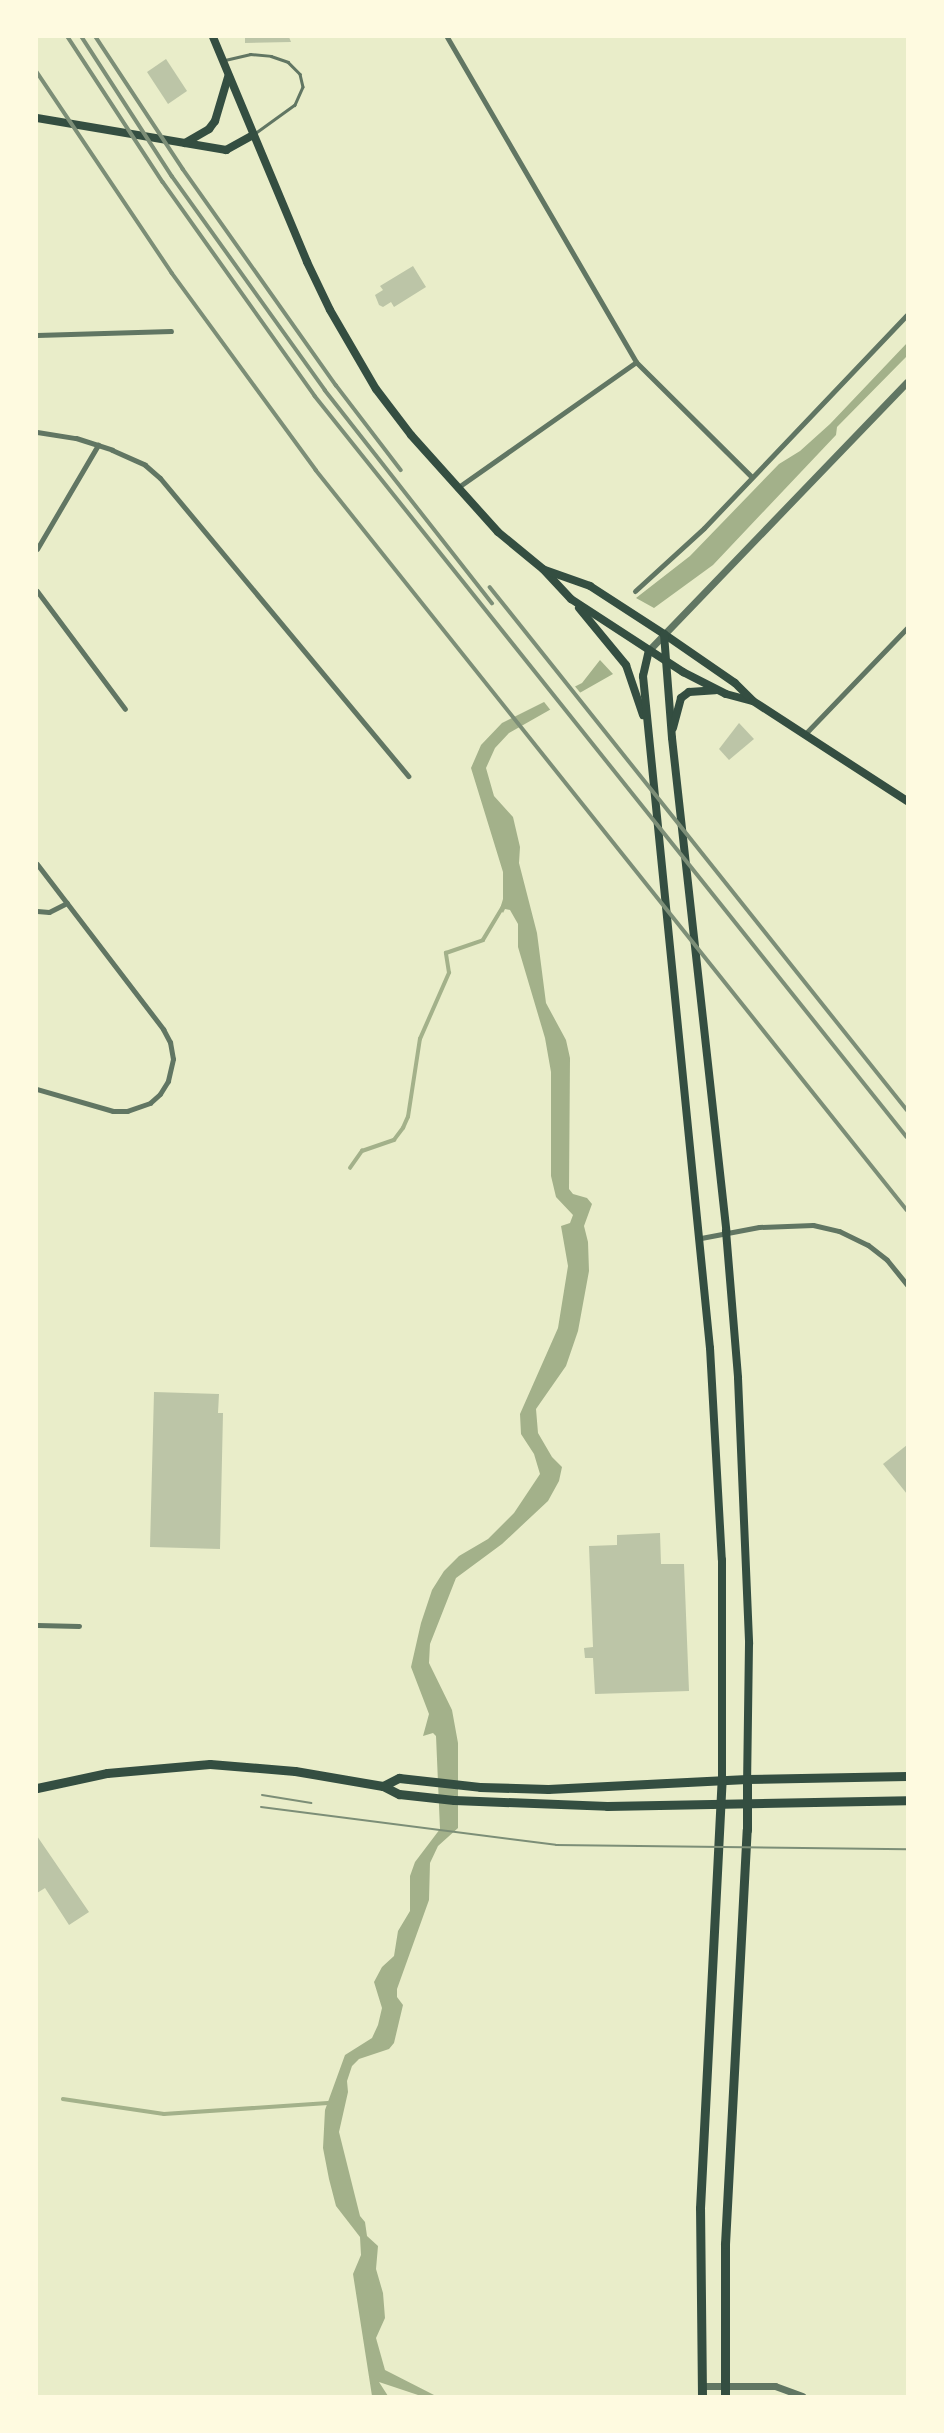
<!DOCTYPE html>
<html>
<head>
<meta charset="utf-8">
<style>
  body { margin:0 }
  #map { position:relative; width:944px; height:2433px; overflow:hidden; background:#e9edc9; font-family:"Crimson Pro",serif }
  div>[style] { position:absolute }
  .water>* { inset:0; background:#a3b18a }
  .pier>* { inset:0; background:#e9edc9 }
  .stream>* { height:3.5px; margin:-1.75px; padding:0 1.75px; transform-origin:1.75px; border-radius:1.75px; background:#a3b18a }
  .building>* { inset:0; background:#bcc5a7 }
  .service>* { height:2.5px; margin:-1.25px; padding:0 1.25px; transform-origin:1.25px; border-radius:1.25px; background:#617663 }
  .minor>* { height:5px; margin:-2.5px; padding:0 2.5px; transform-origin:2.5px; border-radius:2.5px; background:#617663 }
  .tertiary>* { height:7px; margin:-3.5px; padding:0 3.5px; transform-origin:3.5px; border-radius:3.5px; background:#617663 }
  .secondary>* { height:8px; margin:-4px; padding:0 4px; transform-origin:4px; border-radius:4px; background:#344e41 }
  .primary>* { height:9px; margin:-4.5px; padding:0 4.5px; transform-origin:4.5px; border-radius:4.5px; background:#344e41 }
  .tram>* { height:2px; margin:-1px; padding:0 1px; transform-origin:1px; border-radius:1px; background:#7c8e77 }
  .rail>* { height:3.5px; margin:-1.75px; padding:0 1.75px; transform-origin:1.75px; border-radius:1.75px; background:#7c8e77 }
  span { translate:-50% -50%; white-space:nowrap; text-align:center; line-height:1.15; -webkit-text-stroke:7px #fefae0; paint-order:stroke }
  .frame { position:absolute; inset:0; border:38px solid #fefae0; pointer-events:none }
</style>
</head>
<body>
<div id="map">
  <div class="water">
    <div style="clip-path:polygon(907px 343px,907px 356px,837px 427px,836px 435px,713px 565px,654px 608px,636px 598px,690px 556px,779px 464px,800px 451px,830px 424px)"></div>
    <div style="clip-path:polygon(600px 660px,613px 674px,509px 733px,495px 748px,486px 768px,494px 796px,513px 817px,520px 847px,519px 863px,537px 933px,546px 1003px,566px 1040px,570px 1058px,569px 1189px,573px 1194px,587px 1198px,592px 1204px,584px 1226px,588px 1242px,589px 1271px,578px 1331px,566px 1366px,536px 1409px,538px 1433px,552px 1457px,562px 1467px,559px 1481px,548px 1501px,502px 1544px,456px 1578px,430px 1644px,429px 1663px,452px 1710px,458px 1743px,458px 1828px,438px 1846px,430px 1863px,429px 1900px,397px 1989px,397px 1997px,403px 2005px,394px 2043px,389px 2049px,359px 2059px,352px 2066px,347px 2081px,348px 2092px,339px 2132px,360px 2216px,365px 2222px,367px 2236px,378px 2246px,376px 2269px,383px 2293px,385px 2318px,376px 2338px,385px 2370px,436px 2396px,421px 2396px,379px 2382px,388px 2396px,372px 2396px,353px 2274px,361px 2255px,360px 2237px,336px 2206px,329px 2179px,323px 2148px,325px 2110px,345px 2055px,372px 2038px,378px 2025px,382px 2008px,374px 1982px,382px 1967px,394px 1956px,398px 1931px,410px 1911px,410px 1876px,415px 1862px,440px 1829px,436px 1736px,433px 1733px,423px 1736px,429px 1714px,411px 1667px,421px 1623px,432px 1590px,444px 1571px,459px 1556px,488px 1539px,514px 1513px,540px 1474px,534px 1454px,521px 1434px,520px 1414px,558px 1328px,568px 1266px,561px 1226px,570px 1223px,573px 1215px,556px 1197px,551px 1176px,551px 1072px,545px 1038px,518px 947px,518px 924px,510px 910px,505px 909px,503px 913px,500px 909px,503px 899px,503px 872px,471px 768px,481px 745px,502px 723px,582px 683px)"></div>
  </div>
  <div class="pier">
    <div style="clip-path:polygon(573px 684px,583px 696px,552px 712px,541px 698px)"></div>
  </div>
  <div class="stream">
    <div style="left:350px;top:1168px;width:21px;rotate:-55deg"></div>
    <div style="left:362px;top:1151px;width:34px;rotate:-19deg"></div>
    <div style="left:394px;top:1140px;width:15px;rotate:-53deg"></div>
    <div style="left:403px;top:1128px;width:12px;rotate:-66deg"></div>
    <div style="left:408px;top:1117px;width:79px;rotate:-81.3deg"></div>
    <div style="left:420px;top:1039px;width:72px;rotate:-66.3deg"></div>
    <div style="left:449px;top:973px;width:20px;rotate:-99deg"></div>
    <div style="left:446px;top:953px;width:39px;rotate:-19deg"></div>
    <div style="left:483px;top:940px;width:39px;rotate:-59deg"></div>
    <div style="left:63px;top:2099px;width:102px;rotate:8.4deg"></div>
    <div style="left:164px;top:2114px;width:164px;rotate:-3.8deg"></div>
  </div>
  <div class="building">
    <div style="clip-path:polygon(245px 37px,289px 37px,291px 42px,245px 43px)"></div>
    <div style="clip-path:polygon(166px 59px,187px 91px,168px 104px,147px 72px)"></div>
    <div style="clip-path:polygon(413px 266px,426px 287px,394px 307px,391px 302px,383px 307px,379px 305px,375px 295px,383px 290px,380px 286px)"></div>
    <div style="clip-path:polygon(739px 723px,754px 739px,729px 760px,719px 749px)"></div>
    <div style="clip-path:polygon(154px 1392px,219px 1394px,218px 1413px,223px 1413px,220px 1549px,150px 1547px)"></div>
    <div style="clip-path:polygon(907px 1445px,907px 1494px,883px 1464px)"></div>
    <div style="clip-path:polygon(660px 1533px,661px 1564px,684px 1564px,689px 1691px,595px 1694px,593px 1658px,585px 1658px,584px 1648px,593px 1647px,589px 1546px,617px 1545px,617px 1535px)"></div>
    <div style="clip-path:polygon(37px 1836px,89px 1912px,69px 1925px,45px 1888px,37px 1893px)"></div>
  </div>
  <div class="service">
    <div style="left:225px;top:60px;width:26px;rotate:-13deg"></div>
    <div style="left:250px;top:54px;width:21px;rotate:5deg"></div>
    <div style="left:271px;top:56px;width:18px;rotate:19deg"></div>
    <div style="left:288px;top:62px;width:17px;rotate:45deg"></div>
    <div style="left:300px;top:74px;width:13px;rotate:77deg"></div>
    <div style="left:303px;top:87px;width:20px;rotate:114deg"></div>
    <div style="left:295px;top:105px;width:49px;rotate:144.1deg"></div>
  </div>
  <div class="minor">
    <div style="left:447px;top:37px;width:376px;rotate:59.8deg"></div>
    <div style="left:636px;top:362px;width:163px;rotate:44.8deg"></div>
    <div style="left:37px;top:335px;width:134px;rotate:-1.7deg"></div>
    <div style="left:37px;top:432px;width:39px;rotate:9deg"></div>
    <div style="left:76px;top:438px;width:38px;rotate:18deg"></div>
    <div style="left:112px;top:450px;width:36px;rotate:24deg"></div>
    <div style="left:145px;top:465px;width:20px;rotate:41deg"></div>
    <div style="left:160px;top:478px;width:388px;rotate:50.2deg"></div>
    <div style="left:457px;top:488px;width:219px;rotate:-35.1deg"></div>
    <div style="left:37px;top:549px;width:121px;rotate:-59.6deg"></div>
    <div style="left:37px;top:591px;width:147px;rotate:53.3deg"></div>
    <div style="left:635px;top:591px;width:93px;rotate:-42.4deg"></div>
    <div style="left:704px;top:528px;width:294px;rotate:-46.4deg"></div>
    <div style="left:805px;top:734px;width:147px;rotate:-46.1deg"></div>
    <div style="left:37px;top:864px;width:208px;rotate:52.6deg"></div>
    <div style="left:163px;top:1029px;width:15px;rotate:62deg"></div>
    <div style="left:170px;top:1042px;width:17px;rotate:80deg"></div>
    <div style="left:173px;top:1059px;width:23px;rotate:103deg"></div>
    <div style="left:168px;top:1081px;width:15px;rotate:122deg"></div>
    <div style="left:160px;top:1094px;width:13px;rotate:138deg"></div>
    <div style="left:150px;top:1103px;width:24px;rotate:161deg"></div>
    <div style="left:127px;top:1111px;width:14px;rotate:180deg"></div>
    <div style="left:113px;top:1111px;width:79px;rotate:-163.9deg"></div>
    <div style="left:37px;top:911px;width:12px;rotate:5deg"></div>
    <div style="left:49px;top:912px;width:20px;rotate:-27deg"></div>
    <div style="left:701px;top:1238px;width:59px;rotate:-10.7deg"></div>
    <div style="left:759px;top:1227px;width:54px;rotate:-2.1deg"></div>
    <div style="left:813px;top:1225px;width:27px;rotate:13deg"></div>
    <div style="left:839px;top:1231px;width:32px;rotate:26deg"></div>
    <div style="left:868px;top:1245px;width:24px;rotate:38deg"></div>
    <div style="left:887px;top:1260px;width:32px;rotate:51deg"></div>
    <div style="left:37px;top:1625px;width:42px;rotate:1.4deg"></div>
  </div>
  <div class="tertiary">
    <div style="left:649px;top:650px;width:372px;rotate:-46.1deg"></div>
    <div style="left:702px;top:2386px;width:73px"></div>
    <div style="left:775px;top:2386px;width:29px;rotate:20deg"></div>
  </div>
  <div class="secondary">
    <div style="left:213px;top:37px;width:244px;rotate:67.3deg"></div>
    <div style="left:307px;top:262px;width:53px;rotate:64.4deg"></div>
    <div style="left:330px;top:310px;width:91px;rotate:59.8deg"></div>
    <div style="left:376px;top:389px;width:58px;rotate:52.7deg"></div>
    <div style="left:411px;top:435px;width:130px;rotate:48.1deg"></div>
    <div style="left:498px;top:532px;width:58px;rotate:39.4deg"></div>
    <div style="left:543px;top:569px;width:41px;rotate:47deg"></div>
    <div style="left:571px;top:599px;width:134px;rotate:33.1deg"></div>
    <div style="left:683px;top:672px;width:48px;rotate:27.1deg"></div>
    <div style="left:726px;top:694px;width:28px;rotate:15deg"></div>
    <div style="left:37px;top:118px;width:192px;rotate:9.6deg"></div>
    <div style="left:226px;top:150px;width:31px;rotate:-29deg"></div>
    <div style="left:185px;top:143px;width:28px;rotate:-30deg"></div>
    <div style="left:209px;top:129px;width:10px;rotate:-53deg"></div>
    <div style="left:215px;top:121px;width:46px;rotate:-73.5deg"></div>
    <div style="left:545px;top:570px;width:48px;rotate:19.6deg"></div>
    <div style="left:590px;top:586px;width:88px;rotate:33deg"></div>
    <div style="left:664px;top:634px;width:86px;rotate:34.6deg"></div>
    <div style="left:735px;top:683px;width:25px;rotate:45deg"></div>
    <div style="left:753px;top:701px;width:184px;rotate:33deg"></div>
    <div style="left:579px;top:608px;width:74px;rotate:50.5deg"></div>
    <div style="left:626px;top:665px;width:53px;rotate:71.2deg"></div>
    <div style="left:664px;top:634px;width:104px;rotate:85.6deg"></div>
    <div style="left:672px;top:738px;width:496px;rotate:83.7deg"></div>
    <div style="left:726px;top:1231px;width:147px;rotate:85.3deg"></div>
    <div style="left:738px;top:1378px;width:266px;rotate:87.6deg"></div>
    <div style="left:749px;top:1644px;width:135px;rotate:90.8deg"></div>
    <div style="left:649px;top:650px;width:27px;rotate:103deg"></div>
    <div style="left:643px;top:676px;width:675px;rotate:84.31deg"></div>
    <div style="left:710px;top:1348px;width:212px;rotate:86.8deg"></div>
    <div style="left:722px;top:1560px;width:220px;rotate:90deg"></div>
    <div style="left:673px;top:728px;width:31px;rotate:-75deg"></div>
    <div style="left:681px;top:698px;width:10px;rotate:-37deg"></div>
    <div style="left:689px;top:692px;width:26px;rotate:-4deg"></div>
  </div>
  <div class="primary">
    <div style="left:383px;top:1786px;width:18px;rotate:-27deg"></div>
    <div style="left:399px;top:1778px;width:81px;rotate:6.3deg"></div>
    <div style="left:480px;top:1787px;width:68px;rotate:1.7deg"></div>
    <div style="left:548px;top:1789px;width:199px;rotate:-2.9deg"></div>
    <div style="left:747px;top:1779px;width:160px;rotate:-1.1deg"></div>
    <div style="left:37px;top:1788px;width:72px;rotate:-12.1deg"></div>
    <div style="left:107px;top:1773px;width:103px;rotate:-5deg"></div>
    <div style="left:210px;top:1764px;width:85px;rotate:4.7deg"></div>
    <div style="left:295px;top:1771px;width:89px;rotate:9.7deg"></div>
    <div style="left:383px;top:1786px;width:18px;rotate:27deg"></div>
    <div style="left:399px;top:1794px;width:55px;rotate:6.2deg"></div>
    <div style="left:454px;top:1800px;width:153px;rotate:2.2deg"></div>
    <div style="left:607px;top:1806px;width:300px;rotate:-1.1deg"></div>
    <div style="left:702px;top:2396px;width:188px;rotate:-90.6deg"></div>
    <div style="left:700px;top:2208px;width:429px;rotate:-87.1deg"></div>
    <div style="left:725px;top:2396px;width:152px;rotate:-90deg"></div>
    <div style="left:725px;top:2244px;width:415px;rotate:-87deg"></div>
    <div style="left:747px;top:1830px;width:51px;rotate:-90deg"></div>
  </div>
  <div class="tram">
    <div style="left:262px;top:1795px;width:50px;rotate:9.3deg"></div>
    <div style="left:261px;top:1807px;width:297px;rotate:7.3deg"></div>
    <div style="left:556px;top:1845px;width:351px;rotate:0.7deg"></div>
  </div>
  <div class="rail">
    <div style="left:68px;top:37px;width:173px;rotate:56.8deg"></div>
    <div style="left:163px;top:182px;width:262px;rotate:54.6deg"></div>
    <div style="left:315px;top:396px;width:948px;rotate:51.38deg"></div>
    <div style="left:82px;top:37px;width:166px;rotate:57.1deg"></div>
    <div style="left:172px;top:176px;width:263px;rotate:54.4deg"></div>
    <div style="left:325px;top:390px;width:271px;rotate:51.9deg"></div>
    <div style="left:96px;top:37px;width:158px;rotate:56.6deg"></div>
    <div style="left:183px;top:169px;width:265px;rotate:54.7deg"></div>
    <div style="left:336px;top:385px;width:107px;rotate:52.6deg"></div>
    <div style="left:37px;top:72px;width:242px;rotate:56.1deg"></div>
    <div style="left:172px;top:273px;width:244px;rotate:53.8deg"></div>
    <div style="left:316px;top:470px;width:947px;rotate:51.39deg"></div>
    <div style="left:490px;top:587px;width:669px;rotate:51.43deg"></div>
  </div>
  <div class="frame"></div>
</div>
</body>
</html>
